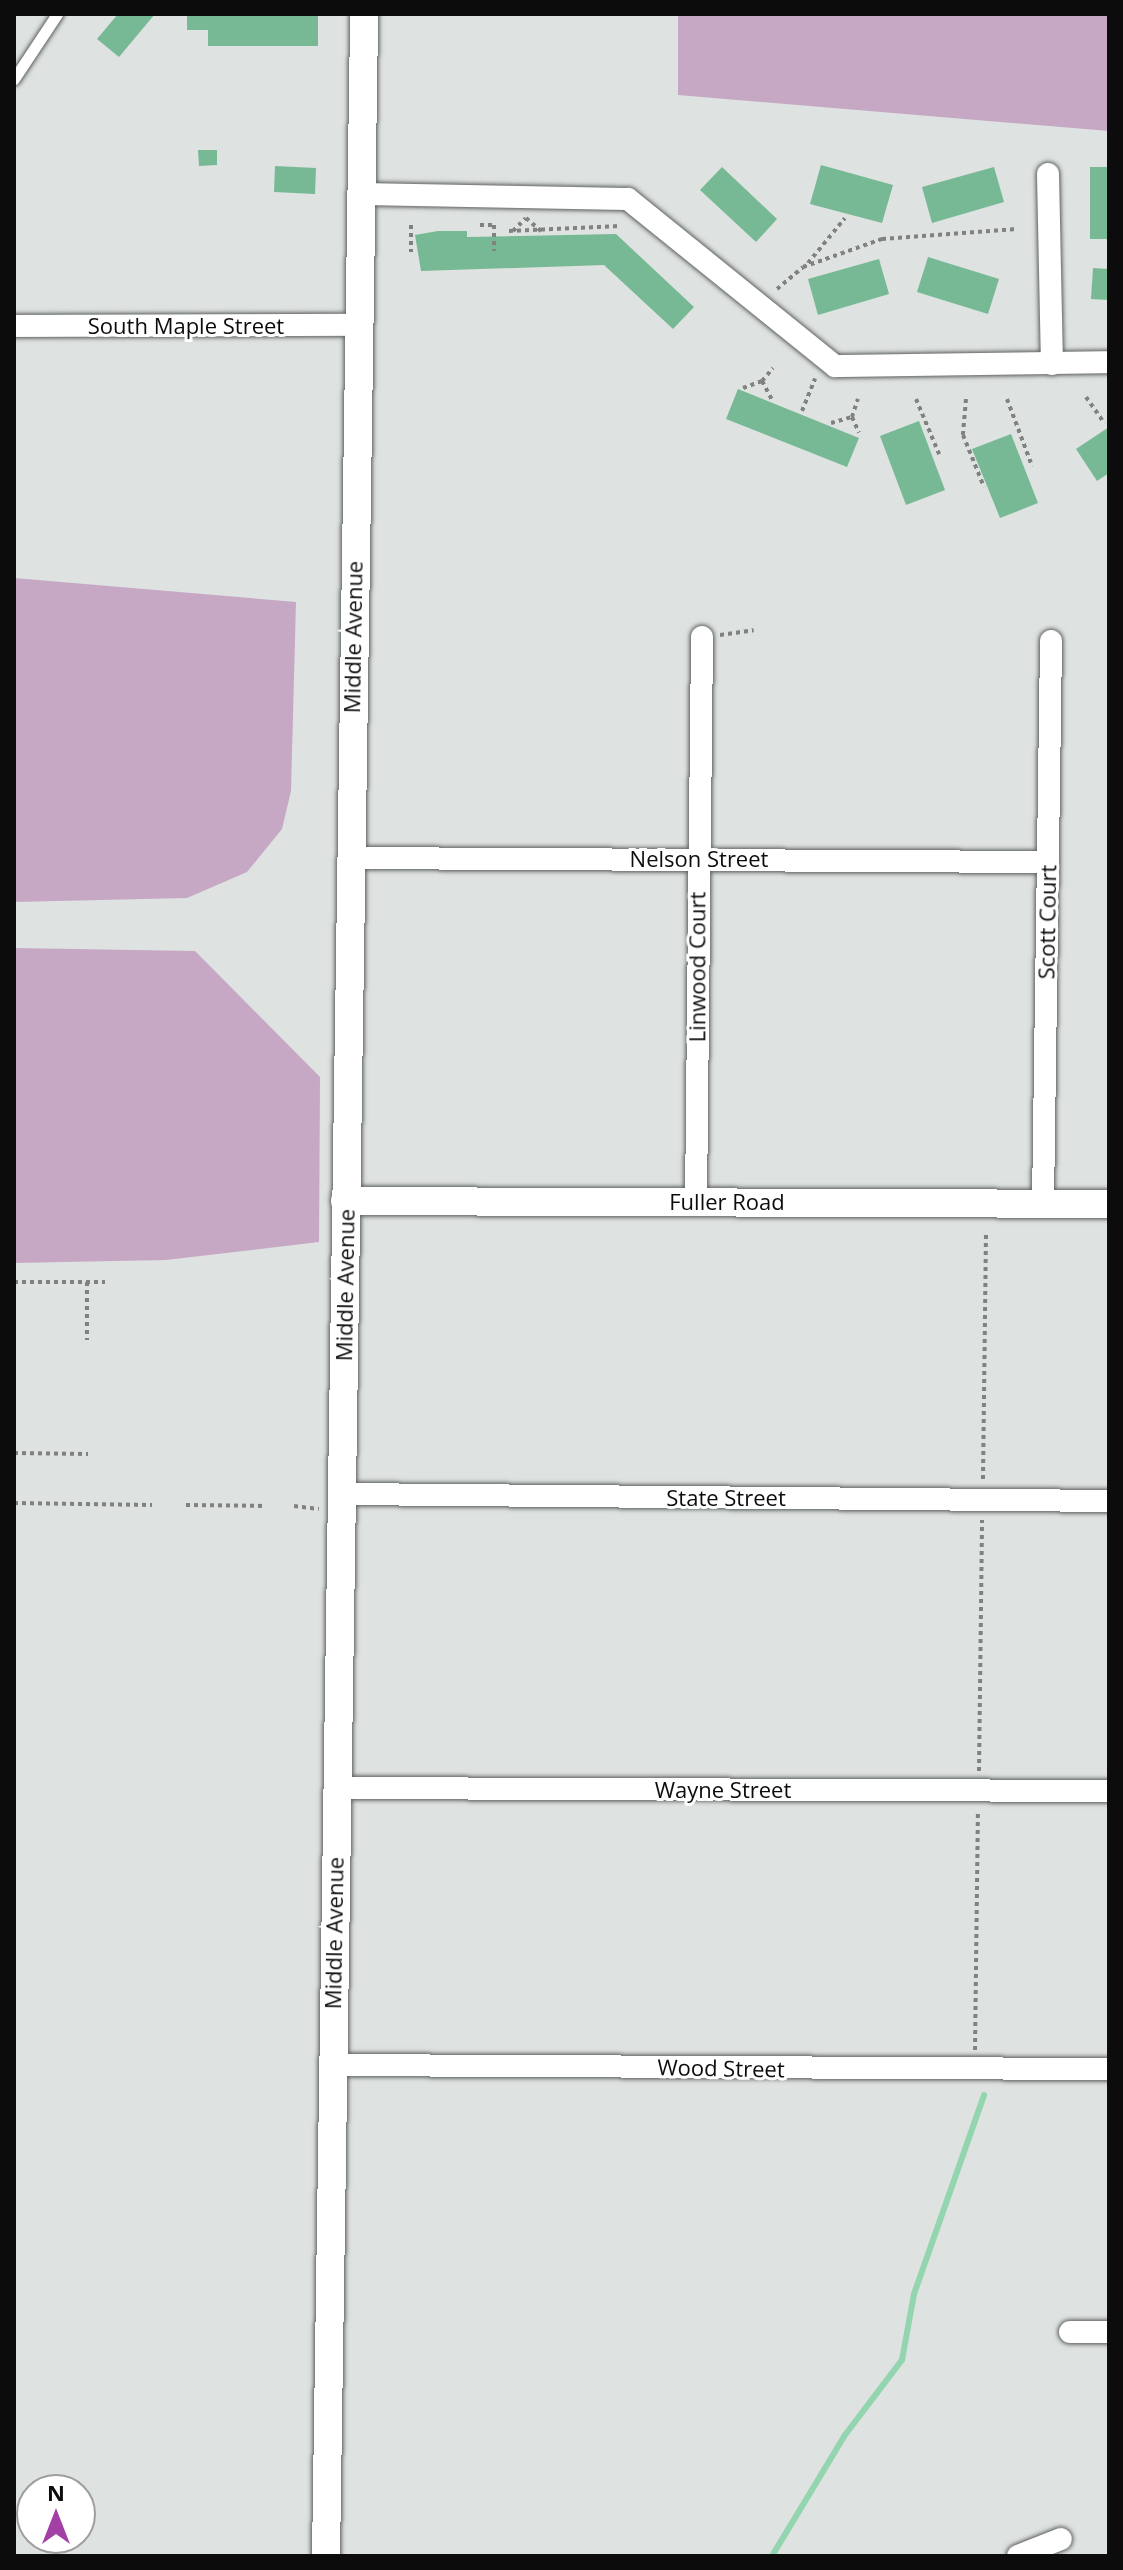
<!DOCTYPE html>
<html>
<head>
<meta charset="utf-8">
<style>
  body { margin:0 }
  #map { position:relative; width:1123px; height:2570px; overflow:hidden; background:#dee2e0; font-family:"Open Sans",sans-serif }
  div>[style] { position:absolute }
  .green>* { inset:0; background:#c6a8c5 }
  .stream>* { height:6px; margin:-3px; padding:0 3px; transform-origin:3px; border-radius:3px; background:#92d5af }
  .building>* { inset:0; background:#77b994 }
  .path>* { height:4px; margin-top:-2px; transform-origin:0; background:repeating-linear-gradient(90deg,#7f8280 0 4px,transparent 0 8px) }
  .roads { filter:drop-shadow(0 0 2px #5e6260) drop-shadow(0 0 2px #5e6260) }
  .service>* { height:11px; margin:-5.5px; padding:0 5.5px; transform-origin:5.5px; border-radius:5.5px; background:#fff }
  .minor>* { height:22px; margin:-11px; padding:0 11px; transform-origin:11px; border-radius:11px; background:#fff }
  .tertiary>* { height:28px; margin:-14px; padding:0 14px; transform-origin:14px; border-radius:14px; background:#fff }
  span { translate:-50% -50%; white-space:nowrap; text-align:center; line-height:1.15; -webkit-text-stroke:6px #fff; paint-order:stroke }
  .street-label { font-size:22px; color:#0b0c0b }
  .frame { position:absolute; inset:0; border:16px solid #0b0c0b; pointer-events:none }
  .north { position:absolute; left:16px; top:2474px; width:80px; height:80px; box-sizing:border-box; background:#fff; border:2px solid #9d9e9d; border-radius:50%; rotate:0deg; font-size:22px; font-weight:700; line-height:32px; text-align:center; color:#0b0c0b }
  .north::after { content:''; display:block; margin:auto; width:28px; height:36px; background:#a340a6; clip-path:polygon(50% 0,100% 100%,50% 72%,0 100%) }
</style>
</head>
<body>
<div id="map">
  <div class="green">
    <div style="clip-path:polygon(678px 14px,1109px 14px,1109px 131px,678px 95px)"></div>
    <div style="clip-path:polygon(14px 578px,296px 602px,291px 791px,282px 829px,247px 872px,187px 898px,14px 902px)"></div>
    <div style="clip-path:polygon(14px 948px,195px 951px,320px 1077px,319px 1242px,166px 1260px,14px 1263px)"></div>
  </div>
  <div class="stream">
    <div style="left:772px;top:2556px;width:141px;rotate:-58.9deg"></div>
    <div style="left:845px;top:2435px;width:94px;rotate:-52.8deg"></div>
    <div style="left:902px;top:2360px;width:67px;rotate:-79.7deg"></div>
    <div style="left:914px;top:2294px;width:211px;rotate:-70.6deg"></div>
  </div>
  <div class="building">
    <div style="clip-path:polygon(118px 14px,155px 14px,119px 57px,97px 39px)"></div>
    <div style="clip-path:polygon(187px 14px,318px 14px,318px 46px,208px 46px,208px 30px,187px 30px)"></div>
    <div style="clip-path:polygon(198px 150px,217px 150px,217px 165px,199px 166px)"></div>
    <div style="clip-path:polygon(821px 165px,893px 185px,882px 223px,810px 204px)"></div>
    <div style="clip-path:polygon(275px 166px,316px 168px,315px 194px,274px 192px)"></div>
    <div style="clip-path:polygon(722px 167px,777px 219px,756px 242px,700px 190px)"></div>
    <div style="clip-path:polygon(994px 167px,1004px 202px,932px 223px,922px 187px)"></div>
    <div style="clip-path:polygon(1090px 167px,1109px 167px,1109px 239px,1090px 239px)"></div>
    <div style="clip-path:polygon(438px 231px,467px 231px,467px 237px,616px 234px,694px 307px,673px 329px,604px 265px,421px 271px,415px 235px)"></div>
    <div style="clip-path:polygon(928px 257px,999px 279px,988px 314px,917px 292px)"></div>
    <div style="clip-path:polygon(879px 259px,889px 294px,818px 315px,808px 279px)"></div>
    <div style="clip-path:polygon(1093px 268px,1109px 269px,1109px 300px,1091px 299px)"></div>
    <div style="clip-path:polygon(738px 389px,859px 438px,847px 467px,726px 419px)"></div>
    <div style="clip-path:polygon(919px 421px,945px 490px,906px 505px,880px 436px)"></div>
    <div style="clip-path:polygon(1109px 427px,1109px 473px,1097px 481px,1076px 449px)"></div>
    <div style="clip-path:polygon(1011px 434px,1038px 503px,1000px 518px,972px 449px)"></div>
  </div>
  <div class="path">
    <div style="left:411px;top:225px;width:27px;rotate:90deg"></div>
    <div style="left:480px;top:225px;width:14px"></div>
    <div style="left:494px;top:225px;width:26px;rotate:90deg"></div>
    <div style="left:509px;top:231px;width:111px;rotate:-2.6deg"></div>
    <div style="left:513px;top:231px;width:18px;rotate:-45deg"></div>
    <div style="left:526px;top:218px;width:20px;rotate:41deg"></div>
    <div style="left:808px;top:263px;width:58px;rotate:-50.6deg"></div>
    <div style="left:777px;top:289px;width:34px;rotate:-40deg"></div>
    <div style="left:803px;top:267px;width:84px;rotate:-19.5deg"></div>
    <div style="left:882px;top:239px;width:135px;rotate:-4.2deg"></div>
    <div style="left:762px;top:381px;width:17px;rotate:-50deg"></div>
    <div style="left:743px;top:388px;width:20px;rotate:-20deg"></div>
    <div style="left:762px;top:381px;width:21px;rotate:62deg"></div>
    <div style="left:1086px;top:397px;width:32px;rotate:55deg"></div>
    <div style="left:916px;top:399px;width:60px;rotate:67.3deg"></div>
    <div style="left:966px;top:399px;width:36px;rotate:95deg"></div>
    <div style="left:963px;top:435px;width:56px;rotate:68deg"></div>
    <div style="left:1007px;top:399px;width:72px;rotate:69.5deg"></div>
    <div style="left:802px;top:411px;width:35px;rotate:-68deg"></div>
    <div style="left:852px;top:417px;width:19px;rotate:-72deg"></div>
    <div style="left:831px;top:423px;width:22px;rotate:-16deg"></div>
    <div style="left:852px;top:417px;width:17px;rotate:66deg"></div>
    <div style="left:720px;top:635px;width:34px;rotate:-8deg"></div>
    <div style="left:14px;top:1282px;width:91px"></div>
    <div style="left:87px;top:1282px;width:58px;rotate:90deg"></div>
    <div style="left:14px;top:1453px;width:74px;rotate:0.8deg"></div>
    <div style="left:983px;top:1479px;width:246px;rotate:-89.3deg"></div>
    <div style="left:14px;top:1503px;width:138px;rotate:0.8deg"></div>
    <div style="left:186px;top:1505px;width:77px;rotate:0.7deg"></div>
    <div style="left:294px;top:1506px;width:25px;rotate:7deg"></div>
    <div style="left:979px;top:1771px;width:251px;rotate:-89.3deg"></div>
    <div style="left:975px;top:2050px;width:239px;rotate:-89.3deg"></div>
  </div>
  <div class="roads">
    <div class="service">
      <div style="left:14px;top:79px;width:78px;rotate:-56.5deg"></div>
    </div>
    <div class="minor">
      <div style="left:1048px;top:174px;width:190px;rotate:88.8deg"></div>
      <div style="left:360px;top:194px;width:268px;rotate:1.1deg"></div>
      <div style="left:628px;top:199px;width:266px;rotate:38.9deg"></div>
      <div style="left:835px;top:366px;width:274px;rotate:-0.8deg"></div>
      <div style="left:14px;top:326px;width:344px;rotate:-0.2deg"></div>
      <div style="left:350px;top:858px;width:697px;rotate:0.33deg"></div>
      <div style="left:696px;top:1202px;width:565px;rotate:-89.39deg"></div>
      <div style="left:1043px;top:1203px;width:562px;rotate:-89.18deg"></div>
      <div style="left:343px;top:1494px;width:766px;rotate:0.52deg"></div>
      <div style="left:336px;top:1788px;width:773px;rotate:0.22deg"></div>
      <div style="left:333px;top:2065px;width:776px;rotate:0.3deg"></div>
      <div style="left:1070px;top:2332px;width:39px"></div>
      <div style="left:1018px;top:2556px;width:46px;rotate:-21.6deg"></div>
    </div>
    <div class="tertiary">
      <div style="left:345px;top:1201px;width:764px;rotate:0.22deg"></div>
      <div style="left:326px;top:2556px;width:2542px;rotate:-89.14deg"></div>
    </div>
  </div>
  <div class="street-label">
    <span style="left:186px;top:326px">South Maple Street</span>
    <span style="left:353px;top:637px;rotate:-89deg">Middle Avenue</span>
    <span style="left:699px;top:859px">Nelson Street</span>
    <span style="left:1047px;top:922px;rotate:-89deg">Scott Court</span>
    <span style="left:697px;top:967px;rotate:-90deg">Linwood Court</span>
    <span style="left:727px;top:1202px">Fuller Road</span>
    <span style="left:345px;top:1285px;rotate:-89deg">Middle Avenue</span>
    <span style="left:726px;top:1498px">State Street</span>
    <span style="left:723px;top:1790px">Wayne Street</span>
    <span style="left:334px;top:1933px;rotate:-89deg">Middle Avenue</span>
    <span style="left:721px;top:2068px;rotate:1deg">Wood Street</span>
  </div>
  <div class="frame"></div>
  <div class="north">N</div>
</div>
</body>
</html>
